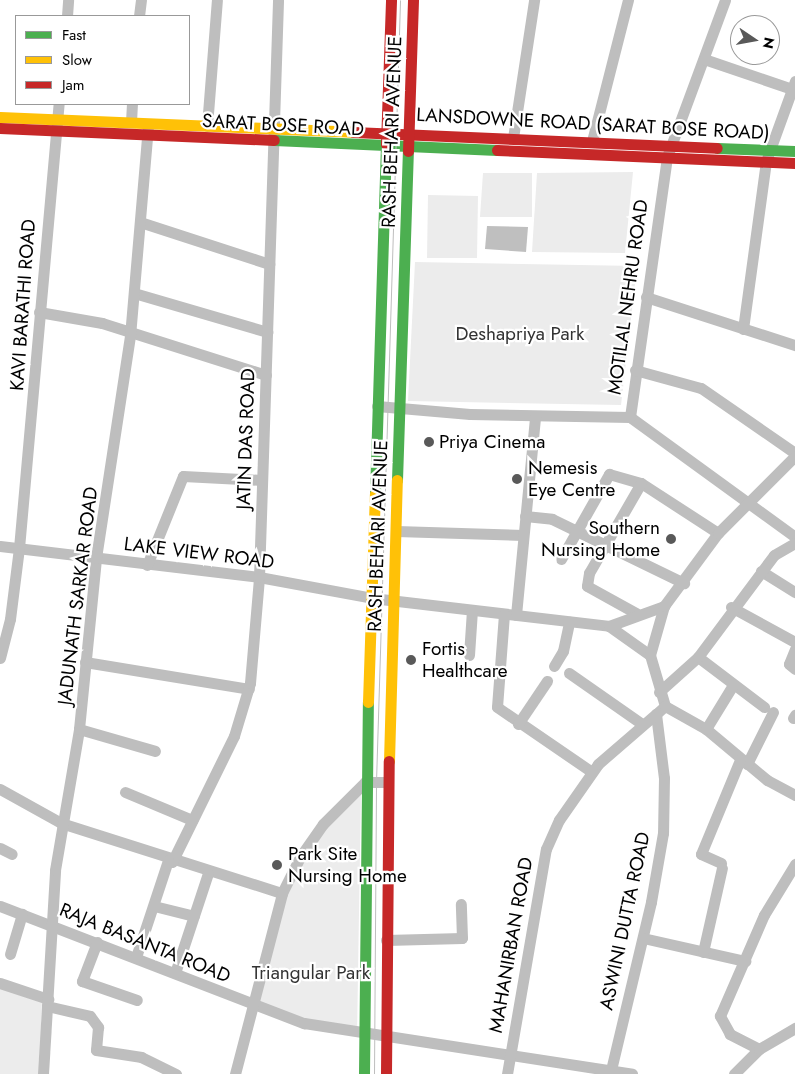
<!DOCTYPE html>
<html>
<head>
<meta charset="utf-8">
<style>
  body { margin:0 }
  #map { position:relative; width:795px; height:1074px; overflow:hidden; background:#fff; font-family:Jost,sans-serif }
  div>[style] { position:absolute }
  .green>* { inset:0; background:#ececec }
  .water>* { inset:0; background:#bfbfbf }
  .street>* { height:11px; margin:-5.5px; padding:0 5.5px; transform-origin:5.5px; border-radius:5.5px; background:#bebebe }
  .fast>* { height:11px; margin:-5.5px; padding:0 5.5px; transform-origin:5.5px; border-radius:5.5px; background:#4caf50 }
  .slow>* { height:11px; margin:-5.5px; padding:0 5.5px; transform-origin:5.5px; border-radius:5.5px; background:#ffc107 }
  .jam>* { height:11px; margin:-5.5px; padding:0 5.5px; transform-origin:5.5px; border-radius:5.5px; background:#c62828 }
  .tram>* { height:1px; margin:-0.5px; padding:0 0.5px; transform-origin:0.5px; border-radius:0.5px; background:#bebebe }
  .dots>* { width:14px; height:14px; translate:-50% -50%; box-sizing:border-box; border:2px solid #fff; border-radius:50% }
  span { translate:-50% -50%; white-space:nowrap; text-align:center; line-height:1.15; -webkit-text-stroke:4.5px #fff; paint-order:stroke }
  .street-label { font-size:19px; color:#000 }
  .park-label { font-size:19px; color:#333 }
  .poi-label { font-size:19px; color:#000 }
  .left { translate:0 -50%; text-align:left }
  .right { translate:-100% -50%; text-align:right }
  .legend { position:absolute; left:15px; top:15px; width:175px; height:90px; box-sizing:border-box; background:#fff; border:1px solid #999; margin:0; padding:6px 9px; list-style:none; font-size:15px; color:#000 }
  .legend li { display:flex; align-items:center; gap:10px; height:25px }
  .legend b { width:25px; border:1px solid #999 }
  .north { position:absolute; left:730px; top:15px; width:50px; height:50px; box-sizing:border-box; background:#fff; border:1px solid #999; border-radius:50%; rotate:102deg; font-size:14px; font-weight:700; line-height:20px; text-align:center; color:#000 }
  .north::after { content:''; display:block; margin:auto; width:18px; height:22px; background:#595959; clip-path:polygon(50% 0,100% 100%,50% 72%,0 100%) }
</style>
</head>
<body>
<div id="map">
  <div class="green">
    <div style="clip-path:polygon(633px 172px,625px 253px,532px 252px,537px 173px)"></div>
    <div style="clip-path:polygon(483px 173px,532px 173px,532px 217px,480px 217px)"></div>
    <div style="clip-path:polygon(428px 195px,478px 196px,477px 258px,427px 258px)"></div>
    <div style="clip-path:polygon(415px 262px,637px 266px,621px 405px,408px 401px)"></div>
    <div style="clip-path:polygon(361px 791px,357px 1036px,257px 1005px,285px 895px,301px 860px,325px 827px)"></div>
    <div style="clip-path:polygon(0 985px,42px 1001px,39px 1074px,0 1074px)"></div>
  </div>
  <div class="water">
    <div style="clip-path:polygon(487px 226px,528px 227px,526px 252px,485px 249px)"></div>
  </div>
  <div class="street">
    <div style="left:725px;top:0;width:167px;rotate:110.3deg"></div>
    <div style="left:667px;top:157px;width:263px;rotate:98.1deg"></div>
    <div style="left:630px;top:417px;width:204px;rotate:36deg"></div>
    <div style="left:67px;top:16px;width:16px;rotate:-86deg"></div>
    <div style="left:139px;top:16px;width:16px;rotate:-83deg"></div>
    <div style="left:704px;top:59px;width:93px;rotate:18.8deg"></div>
    <div style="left:131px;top:122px;width:18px;rotate:-87deg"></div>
    <div style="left:207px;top:126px;width:126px;rotate:-85.5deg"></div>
    <div style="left:513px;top:138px;width:140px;rotate:-81.3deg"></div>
    <div style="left:592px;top:141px;width:146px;rotate:-75.7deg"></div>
    <div style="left:140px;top:222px;width:136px;rotate:18deg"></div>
    <div style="left:134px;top:293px;width:139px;rotate:16.3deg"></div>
    <div style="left:646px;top:297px;width:157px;rotate:17.9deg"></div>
    <div style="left:39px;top:312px;width:64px;rotate:9.9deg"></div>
    <div style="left:102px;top:323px;width:172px;rotate:17.6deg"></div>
    <div style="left:743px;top:329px;width:170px;rotate:-82.2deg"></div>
    <div style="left:766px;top:161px;width:85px;rotate:-70.1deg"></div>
    <div style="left:635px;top:370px;width:68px;rotate:15.3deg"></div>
    <div style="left:701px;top:388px;width:114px;rotate:34.7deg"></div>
    <div style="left:377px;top:406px;width:93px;rotate:4.9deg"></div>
    <div style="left:470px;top:414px;width:160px;rotate:1.1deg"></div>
    <div style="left:641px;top:483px;width:92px;rotate:33deg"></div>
    <div style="left:525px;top:516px;width:27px;rotate:6deg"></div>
    <div style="left:552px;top:519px;width:147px;rotate:25.9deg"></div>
    <div style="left:396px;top:531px;width:127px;rotate:1.8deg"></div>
    <div style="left:0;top:546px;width:261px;rotate:6.8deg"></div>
    <div style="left:259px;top:577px;width:115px;rotate:10.5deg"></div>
    <div style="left:372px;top:598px;width:239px;rotate:6.7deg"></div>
    <div style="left:609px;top:626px;width:50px;rotate:35.3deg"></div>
    <div style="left:650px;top:655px;width:53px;rotate:73.6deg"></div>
    <div style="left:665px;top:706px;width:12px;rotate:138deg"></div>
    <div style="left:656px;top:714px;width:64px;rotate:82.9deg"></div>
    <div style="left:664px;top:778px;width:55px;rotate:91deg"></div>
    <div style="left:663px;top:833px;width:70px;rotate:99.9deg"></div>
    <div style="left:651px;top:902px;width:177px;rotate:103.4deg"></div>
    <div style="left:561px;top:559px;width:98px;rotate:-60.5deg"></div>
    <div style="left:609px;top:474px;width:33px;rotate:16deg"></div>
    <div style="left:641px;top:483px;width:104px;rotate:120deg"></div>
    <div style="left:589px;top:573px;width:13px;rotate:99deg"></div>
    <div style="left:587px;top:586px;width:56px;rotate:28.9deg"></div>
    <div style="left:147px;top:565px;width:96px;rotate:-68deg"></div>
    <div style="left:183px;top:476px;width:79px;rotate:2.9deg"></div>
    <div style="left:761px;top:571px;width:40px;rotate:32deg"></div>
    <div style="left:731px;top:607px;width:73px;rotate:28.7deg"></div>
    <div style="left:504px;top:614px;width:93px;rotate:94.3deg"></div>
    <div style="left:497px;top:707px;width:115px;rotate:34.4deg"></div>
    <div style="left:516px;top:615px;width:200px;rotate:-84.5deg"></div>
    <div style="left:609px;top:626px;width:59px;rotate:-20deg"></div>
    <div style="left:795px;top:649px;width:16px;rotate:112deg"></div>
    <div style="left:789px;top:664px;width:8px;rotate:40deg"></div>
    <div style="left:469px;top:655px;width:45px;rotate:-86.2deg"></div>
    <div style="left:650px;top:655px;width:51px;rotate:-74.1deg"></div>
    <div style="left:664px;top:606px;width:91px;rotate:-53.5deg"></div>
    <div style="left:718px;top:533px;width:109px;rotate:-45deg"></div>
    <div style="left:698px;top:657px;width:83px;rotate:37.1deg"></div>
    <div style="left:0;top:658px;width:40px;rotate:-75.6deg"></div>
    <div style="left:10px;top:619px;width:72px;rotate:-82.8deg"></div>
    <div style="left:19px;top:548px;width:446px;rotate:-84.9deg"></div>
    <div style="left:85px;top:662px;width:166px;rotate:9.3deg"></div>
    <div style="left:554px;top:666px;width:17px;rotate:-59deg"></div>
    <div style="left:563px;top:651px;width:30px;rotate:-78deg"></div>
    <div style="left:569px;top:673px;width:89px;rotate:34.9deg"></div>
    <div style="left:659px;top:692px;width:52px;rotate:-41.9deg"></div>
    <div style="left:698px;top:657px;width:127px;rotate:-53.3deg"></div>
    <div style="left:774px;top:555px;width:24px;rotate:-30deg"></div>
    <div style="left:665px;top:706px;width:47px;rotate:29.3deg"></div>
    <div style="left:706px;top:729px;width:80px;rotate:39.9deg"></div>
    <div style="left:767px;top:780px;width:32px;rotate:28deg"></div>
    <div style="left:793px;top:718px;width:4px;rotate:-56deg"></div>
    <div style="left:518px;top:724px;width:52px;rotate:-56deg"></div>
    <div style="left:79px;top:729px;width:79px;rotate:16.1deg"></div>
    <div style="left:706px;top:729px;width:52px;rotate:-58.5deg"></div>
    <div style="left:747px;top:764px;width:58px;rotate:-63.4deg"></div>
    <div style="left:0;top:789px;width:70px;rotate:29.1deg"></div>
    <div style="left:61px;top:823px;width:232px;rotate:17.6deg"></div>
    <div style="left:125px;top:792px;width:73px;rotate:22.7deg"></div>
    <div style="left:0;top:848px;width:13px;rotate:27deg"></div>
    <div style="left:172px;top:862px;width:140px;rotate:-63.8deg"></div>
    <div style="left:234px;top:736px;width:55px;rotate:-73.2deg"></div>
    <div style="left:250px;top:683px;width:106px;rotate:-85.1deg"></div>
    <div style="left:259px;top:577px;width:577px;rotate:-88.11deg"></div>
    <div style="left:721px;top:863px;width:22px;rotate:-156deg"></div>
    <div style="left:701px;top:854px;width:102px;rotate:-67.5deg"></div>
    <div style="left:0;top:906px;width:326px;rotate:21.1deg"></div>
    <div style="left:304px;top:1023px;width:332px;rotate:8.8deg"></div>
    <div style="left:154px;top:906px;width:41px;rotate:14deg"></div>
    <div style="left:643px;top:938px;width:105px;rotate:12.7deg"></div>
    <div style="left:386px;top:940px;width:76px;rotate:-1.5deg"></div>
    <div style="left:462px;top:938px;width:34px;rotate:-92deg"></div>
    <div style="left:97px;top:942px;width:42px;rotate:111deg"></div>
    <div style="left:82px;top:981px;width:58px;rotate:19.1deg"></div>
    <div style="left:703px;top:952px;width:86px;rotate:-77.3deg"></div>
    <div style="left:10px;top:954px;width:42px;rotate:-73.3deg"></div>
    <div style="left:136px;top:957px;width:102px;rotate:-71.7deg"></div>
    <div style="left:175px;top:973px;width:105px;rotate:-71.7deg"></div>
    <div style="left:0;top:983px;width:51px;rotate:18.4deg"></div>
    <div style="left:47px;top:1006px;width:44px;rotate:13.1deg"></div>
    <div style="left:90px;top:1016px;width:14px;rotate:54deg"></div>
    <div style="left:98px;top:1027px;width:23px;rotate:95deg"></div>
    <div style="left:96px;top:1050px;width:46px;rotate:8.8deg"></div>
    <div style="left:141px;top:1057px;width:39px;rotate:26deg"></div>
    <div style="left:759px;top:1049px;width:33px;rotate:-153deg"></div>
    <div style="left:730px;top:1034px;width:21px;rotate:-119deg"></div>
    <div style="left:720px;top:1016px;width:110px;rotate:-66.5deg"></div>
    <div style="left:764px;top:915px;width:60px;rotate:-58.7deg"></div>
    <div style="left:43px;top:1074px;width:204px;rotate:-86.6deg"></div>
    <div style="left:55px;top:870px;width:143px;rotate:-80.3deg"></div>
    <div style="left:79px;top:729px;width:172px;rotate:-84.3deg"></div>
    <div style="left:96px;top:558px;width:225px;rotate:-81.3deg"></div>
    <div style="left:130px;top:336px;width:210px;rotate:-85.1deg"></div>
    <div style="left:235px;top:1074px;width:187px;rotate:-75.4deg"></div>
    <div style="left:282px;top:893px;width:40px;rotate:-63.4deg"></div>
    <div style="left:300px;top:857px;width:40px;rotate:-55.1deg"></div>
    <div style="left:323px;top:824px;width:59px;rotate:-45deg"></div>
    <div style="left:365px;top:782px;width:23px"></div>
    <div style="left:507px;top:1074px;width:228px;rotate:-80.2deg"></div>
    <div style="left:546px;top:849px;width:32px;rotate:-66deg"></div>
    <div style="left:559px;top:820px;width:68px;rotate:-55.1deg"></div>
    <div style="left:598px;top:764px;width:77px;rotate:-40.8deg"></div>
    <div style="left:734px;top:1074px;width:35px;rotate:-45deg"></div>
    <div style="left:759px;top:1049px;width:42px;rotate:-30.3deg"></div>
  </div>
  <div class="fast">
    <div style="left:274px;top:140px;width:223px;rotate:2.6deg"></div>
    <div style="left:717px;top:148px;width:78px;rotate:2.2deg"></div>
    <div style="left:397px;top:480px;width:329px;rotate:-88.1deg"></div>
    <div style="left:375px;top:494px;width:350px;rotate:-88.2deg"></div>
    <div style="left:364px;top:1074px;width:372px;rotate:-89.4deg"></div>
  </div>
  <div class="slow">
    <div style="left:0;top:117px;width:353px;rotate:2.4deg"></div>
    <div style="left:368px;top:702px;width:208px;rotate:-88.1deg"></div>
    <div style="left:389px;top:761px;width:281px;rotate:-88.4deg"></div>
  </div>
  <div class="jam">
    <div style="left:0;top:128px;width:274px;rotate:2.5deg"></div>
    <div style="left:353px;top:132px;width:364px;rotate:2.5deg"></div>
    <div style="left:386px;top:144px;width:144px;rotate:-88deg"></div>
    <div style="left:497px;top:150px;width:298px;rotate:2.5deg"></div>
    <div style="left:408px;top:151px;width:151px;rotate:-88.1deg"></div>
    <div style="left:386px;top:1074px;width:313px;rotate:-89.5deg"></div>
  </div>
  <div class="tram">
    <div style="left:374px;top:1074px;width:292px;rotate:-89.6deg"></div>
    <div style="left:376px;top:782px;width:782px;rotate:-88.24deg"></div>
  </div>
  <div class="dots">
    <div style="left:429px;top:442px;background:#595959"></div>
    <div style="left:517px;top:479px;background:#595959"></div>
    <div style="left:671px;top:539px;background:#595959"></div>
    <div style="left:411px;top:660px;background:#595959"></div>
    <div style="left:277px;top:865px;background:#595959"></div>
  </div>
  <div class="street-label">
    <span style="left:593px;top:124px;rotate:3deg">LANSDOWNE ROAD (SARAT BOSE ROAD)</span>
    <span style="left:283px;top:125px;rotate:3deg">SARAT BOSE ROAD</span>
    <span style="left:392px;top:132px;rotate:-88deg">RASH BEHARI AVENUE</span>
    <span style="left:628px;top:297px;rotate:-82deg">MOTILAL NEHRU ROAD</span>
    <span style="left:23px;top:305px;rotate:-86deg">KAVI BARATHI ROAD</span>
    <span style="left:246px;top:439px;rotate:-88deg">JATIN DAS ROAD</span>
    <span style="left:378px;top:536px;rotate:-88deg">RASH BEHARI AVENUE</span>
    <span style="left:199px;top:553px;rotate:7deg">LAKE VIEW ROAD</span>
    <span style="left:78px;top:596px;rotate:-83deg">JADUNATH SARKAR ROAD</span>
    <span style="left:625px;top:921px;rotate:-78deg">ASWINI DUTTA ROAD</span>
    <span style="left:145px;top:943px;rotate:22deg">RAJA BASANTA ROAD</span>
    <span style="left:511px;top:945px;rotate:-80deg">MAHANIRBAN ROAD</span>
  </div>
  <div class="park-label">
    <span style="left:520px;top:334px">Deshapriya Park</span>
    <span style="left:311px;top:973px">Triangular Park</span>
  </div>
  <div class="poi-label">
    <span class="left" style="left:439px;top:442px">Priya Cinema</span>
    <span class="left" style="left:528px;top:479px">Nemesis<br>Eye Centre</span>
    <span class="right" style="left:660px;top:539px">Southern<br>Nursing Home</span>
    <span class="left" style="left:422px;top:660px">Fortis<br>Healthcare</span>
    <span class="left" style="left:288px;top:865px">Park Site<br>Nursing Home</span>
  </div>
  <ul class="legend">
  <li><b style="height:6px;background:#4caf50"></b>Fast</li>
  <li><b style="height:6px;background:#ffc107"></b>Slow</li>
  <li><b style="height:6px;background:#c62828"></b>Jam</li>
  </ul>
  <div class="north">N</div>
</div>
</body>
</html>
